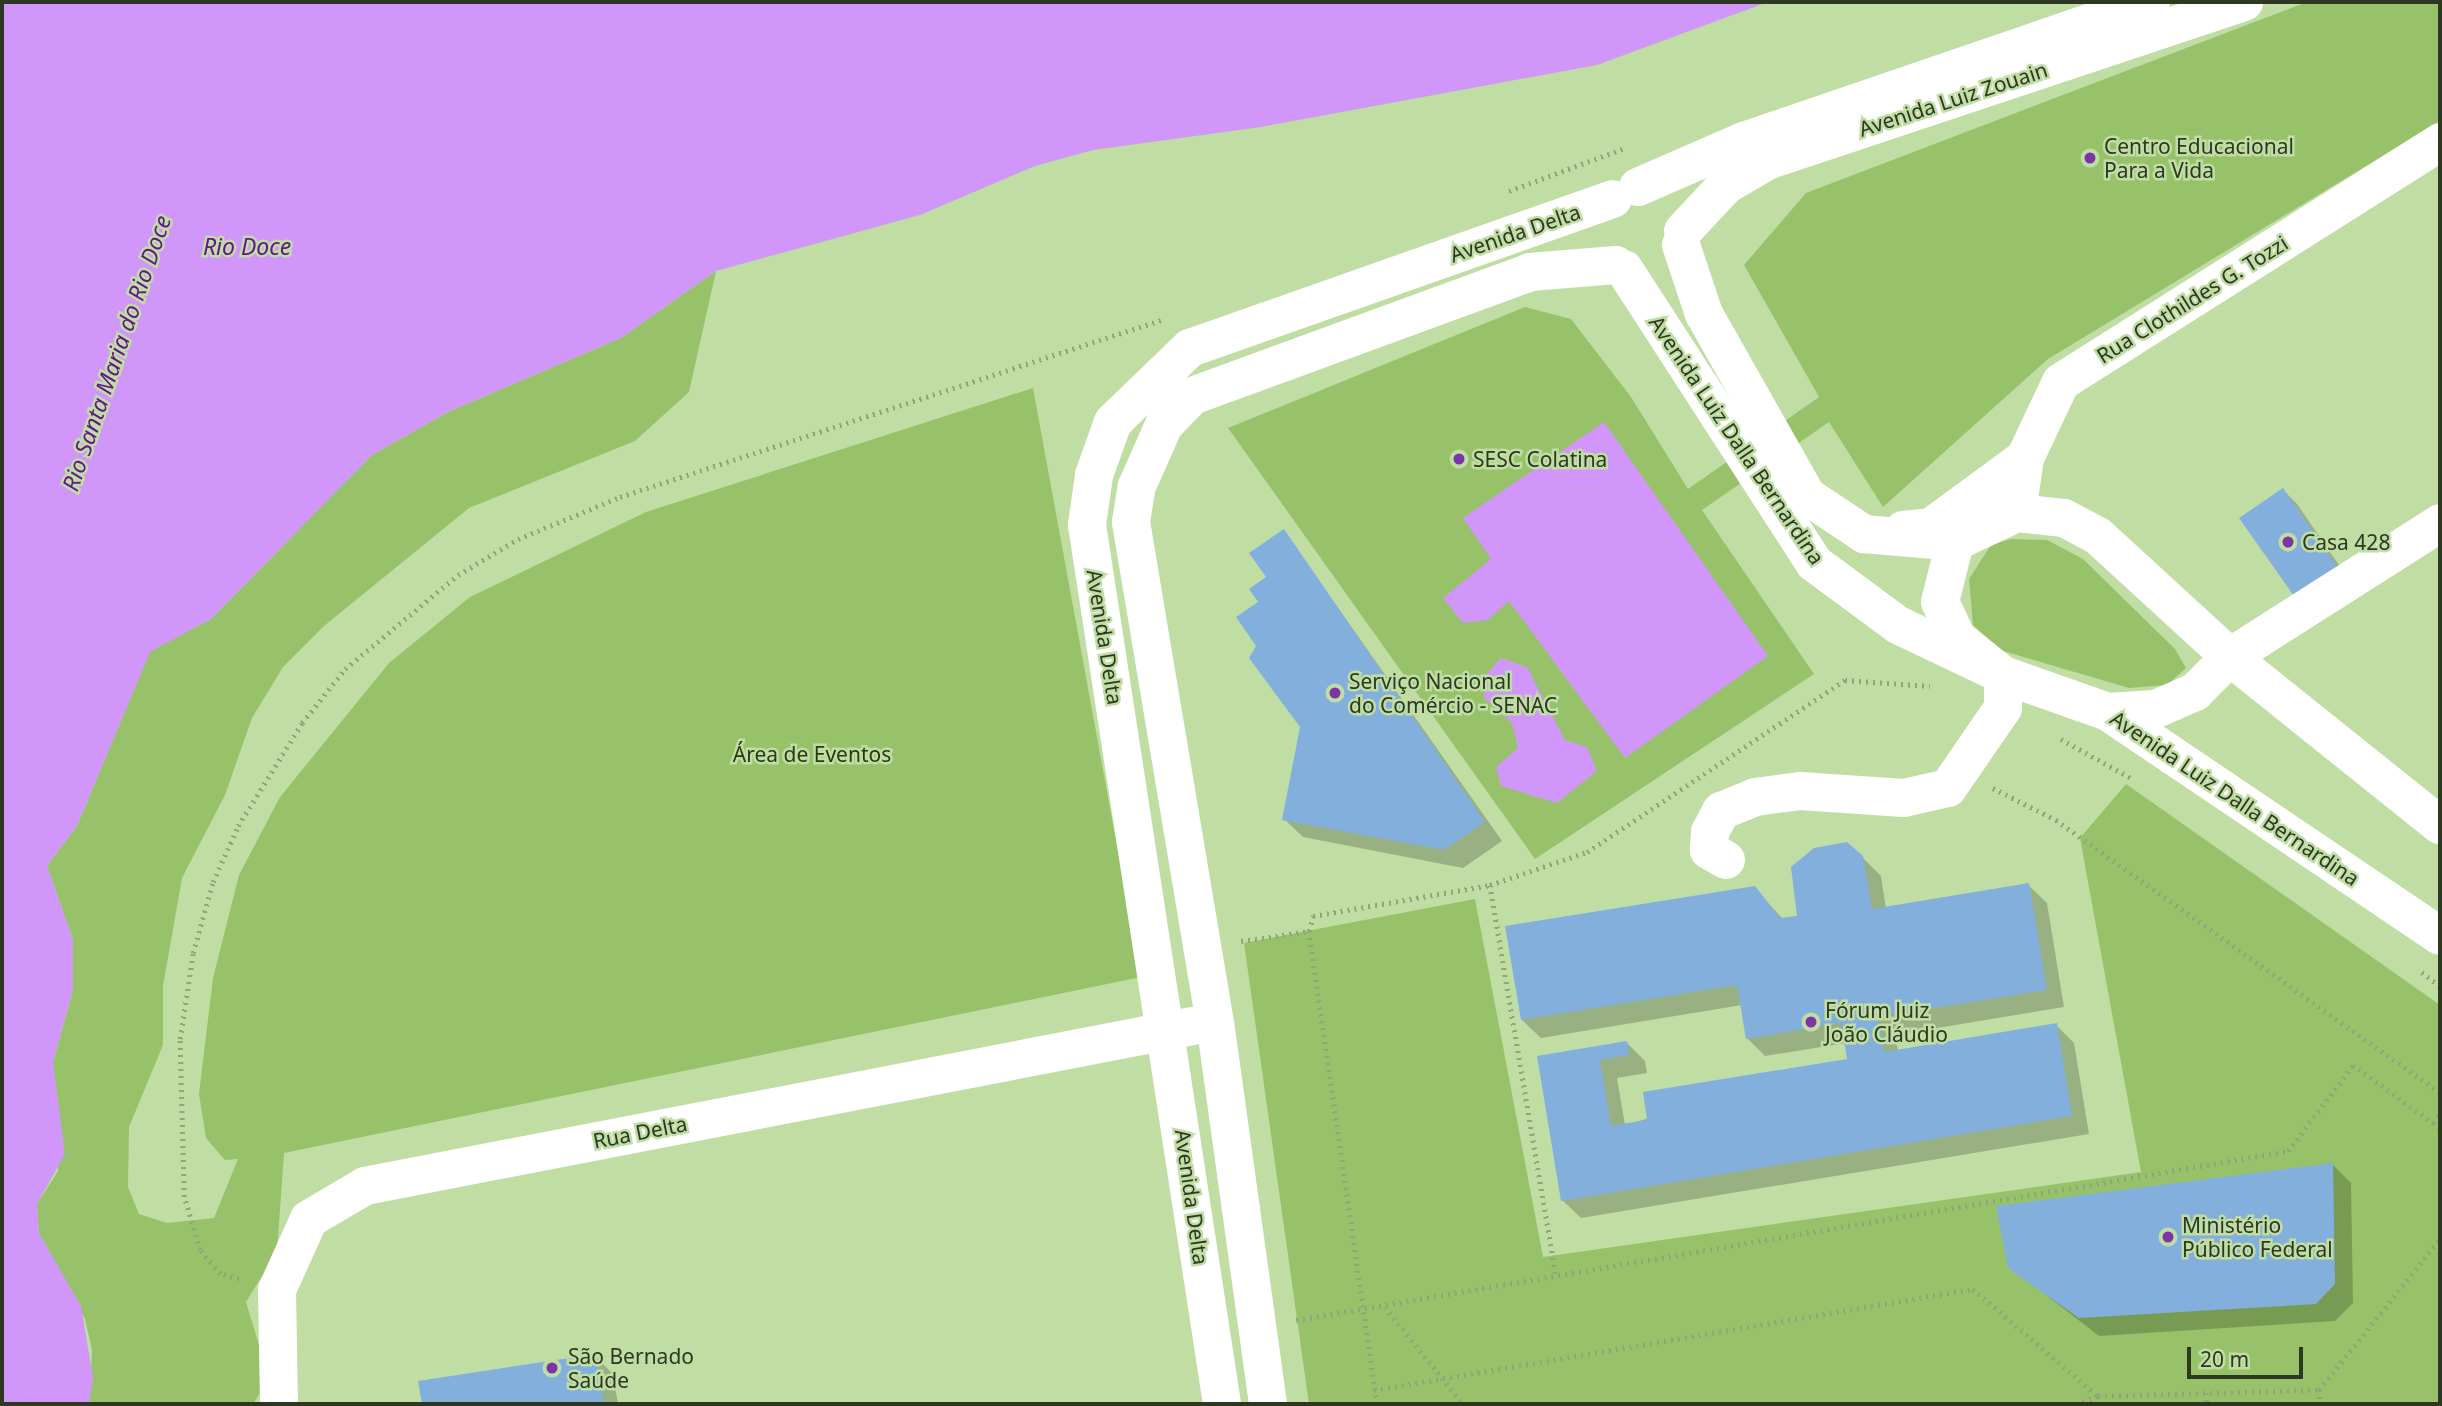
<!DOCTYPE html>
<html>
<head>
<meta charset="utf-8">
<style>
  body { margin:0 }
  #map { position:relative; width:2442px; height:1406px; overflow:hidden; background:#c0dda4; font-family:"Noto Sans",sans-serif }
  div>[style] { position:absolute }
  .green>* { inset:0; background:#97c26a }
  .water>* { inset:0; background:#d096f9 }
  .shadow>* { inset:0; background:#0003 }
  .building>* { inset:0; background:#83afdd }
  .path>* { height:4.5px; margin-top:-2.25px; transform-origin:0; background:repeating-linear-gradient(90deg,#8fa679 0 2px,transparent 0 7px) }
  .minor>* { height:38px; margin:-19px; padding:0 19px; transform-origin:19px; border-radius:19px; background:#fff }
  .dots>* { width:19px; height:19px; translate:-50% -50%; box-sizing:border-box; border:4px solid #c0dda4; border-radius:50% }
  span { translate:-50% -50%; white-space:nowrap; text-align:center; line-height:1.15; -webkit-text-stroke:5px #c0dda4; paint-order:stroke }
  .street-label { font-size:21px; color:#2d3822 }
  .poi-label { font-size:21px; color:#2d3822 }
  .left { translate:0 -50%; text-align:left }
  .park-label { font-size:21px; color:#283b0f }
  .water-label { font-size:23px; color:#64168c; font-style:italic }
  .frame { position:absolute; inset:0; border:4px solid #2d3822; pointer-events:none }
  .scale { position:absolute; left:2187px; top:1347px; width:116px; height:32px; box-sizing:border-box; border:4px solid #2d3822; border-top:0; padding-left:9px; font-size:21px; line-height:24px; white-space:nowrap; color:#2d3822; -webkit-text-stroke:5px #c0dda4; paint-order:stroke }
</style>
</head>
<body>
<div id="map">
  <div class="green">
    <div style="clip-path:polygon(2307px 2px,2440px 2px,2440px 121px,2048px 359px,1883px 507px,1829px 422px,1702px 510px,1814px 674px,1535px 859px,1228px 428px,1525px 307px,1571px 319px,1631px 397px,1688px 489px,1819px 397px,1744px 265px,1806px 193px)"></div>
    <div style="clip-path:polygon(716px 271px,689px 392px,635px 441px,469px 508px,324px 626px,283px 667px,252px 718px,225px 795px,182px 878px,163px 986px,163px 1045px,129px 1127px,128px 1187px,139px 1214px,167px 1223px,214px 1218px,238px 1159px,225px 1160px,206px 1138px,199px 1094px,213px 978px,239px 875px,280px 797px,389px 663px,470px 597px,646px 512px,1033px 388px,1141px 977px,284px 1153px,277px 1252px,246px 1302px,269px 1378px,253px 1404px,89px 1404px,92px 1350px,85px 1319px,39px 1233px,37px 1204px,58px 1171px,53px 1062px,73px 990px,73px 940px,47px 866px,77px 826px,150px 651px,211px 619px,372px 455px,448px 412px,621px 338px)"></div>
    <div style="clip-path:polygon(2011px 539px,2047px 540px,2083px 559px,2175px 649px,2186px 668px,2167px 685px,2129px 688px,2000px 650px,1973px 625px,1969px 579px,1991px 545px)"></div>
    <div style="clip-path:polygon(2126px 784px,2440px 1005px,2440px 1404px,1309px 1404px,1244px 943px,1475px 899px,1543px 1257px,2141px 1172px,2080px 838px)"></div>
  </div>
  <div class="water">
    <div style="clip-path:polygon(2px 2px,1768px 2px,1597px 65px,1261px 127px,1093px 150px,1035px 166px,920px 215px,716px 271px,621px 338px,448px 412px,372px 455px,211px 619px,150px 652px,77px 826px,47px 866px,73px 940px,73px 990px,53px 1062px,65px 1154px,37px 1204px,39px 1233px,81px 1306px,93px 1378px,89px 1404px,2px 1404px)"></div>
    <div style="clip-path:polygon(1604px 422px,1768px 656px,1625px 758px,1509px 601px,1488px 620px,1463px 623px,1443px 598px,1491px 559px,1463px 518px)"></div>
    <div style="clip-path:polygon(1501px 658px,1527px 667px,1565px 740px,1587px 747px,1597px 771px,1557px 803px,1501px 786px,1496px 767px,1518px 748px,1512px 723px,1484px 698px,1486px 675px)"></div>
  </div>
  <div class="shadow">
    <div style="clip-path:polygon(2283px 490px,2297px 504px,2350px 581px,2242px 519px)"></div>
    <div style="clip-path:polygon(1284px 531px,1502px 841px,1463px 868px,1303px 837px,1284px 819px,1302px 726px,1259px 646px,1261px 603px)"></div>
    <div style="clip-path:polygon(1862px 857px,1881px 876px,1886px 909px,2028px 885px,2047px 903px,2064px 1007px,1895px 1035px,1898px 1051px,2056px 1025px,2074px 1043px,2089px 1134px,1581px 1218px,1562px 1200px,1539px 1058px,1627px 1043px,1645px 1061px,1647px 1073px,1617px 1078px,1625px 1125px,1849px 1061px,1846px 1043px,1765px 1056px,1747px 1038px,1742px 1005px,1541px 1038px,1522px 1020px,1754px 888px,1784px 920px,1799px 918px)"></div>
    <div style="clip-path:polygon(2333px 1165px,2351px 1183px,2353px 1303px,2335px 1321px,2099px 1336px,2010px 1267px)"></div>
    <div style="clip-path:polygon(595px 1356px,613px 1374px,618px 1404px,424px 1404px,420px 1382px)"></div>
  </div>
  <div class="building">
    <div style="clip-path:polygon(2283px 488px,2337px 566px,2294px 596px,2239px 518px)"></div>
    <div style="clip-path:polygon(1284px 529px,1485px 822px,1444px 850px,1282px 820px,1300px 727px,1249px 658px,1256px 646px,1236px 617px,1258px 602px,1249px 589px,1266px 577px,1249px 553px)"></div>
    <div style="clip-path:polygon(1847px 842px,1863px 856px,1872px 909px,2029px 883px,2047px 990px,1878px 1017px,1884px 1052px,2057px 1023px,2072px 1116px,1561px 1201px,1537px 1056px,1627px 1041px,1629px 1055px,1600px 1060px,1611px 1126px,1647px 1120px,1643px 1092px,1847px 1059px,1841px 1023px,1746px 1039px,1737px 985px,1521px 1020px,1505px 926px,1755px 886px,1780px 918px,1797px 916px,1791px 867px,1814px 848px)"></div>
    <div style="clip-path:polygon(2333px 1163px,2335px 1284px,2316px 1304px,2079px 1318px,2008px 1268px,1996px 1206px)"></div>
    <div style="clip-path:polygon(596px 1354px,604px 1404px,422px 1404px,418px 1381px)"></div>
  </div>
  <div class="path">
    <div style="left:1509px;top:191px;width:121px;rotate:-20.4deg"></div>
    <div style="left:2061px;top:739px;width:82px;rotate:29.1deg"></div>
    <div style="left:1993px;top:788px;width:71px;rotate:26.9deg"></div>
    <div style="left:2056px;top:820px;width:471px;rotate:35.4deg"></div>
    <div style="left:1490px;top:885px;width:398px;rotate:80.4deg"></div>
    <div style="left:1309px;top:931px;width:478px;rotate:81.8deg"></div>
    <div style="left:1241px;top:941px;width:69px;rotate:-8.4deg"></div>
    <div style="left:1309px;top:931px;width:16px;rotate:-75deg"></div>
    <div style="left:1313px;top:916px;width:180px;rotate:-9.9deg"></div>
    <div style="left:1490px;top:885px;width:102px;rotate:-18.8deg"></div>
    <div style="left:1587px;top:852px;width:310px;rotate:-33.7deg"></div>
    <div style="left:1845px;top:680px;width:85px;rotate:4deg"></div>
    <div style="left:2422px;top:972px;width:23px;rotate:38deg"></div>
    <div style="left:2433px;top:1123px;width:11px;rotate:-49deg"></div>
    <div style="left:239px;top:1279px;width:20px;rotate:-165deg"></div>
    <div style="left:220px;top:1274px;width:31px;rotate:-130deg"></div>
    <div style="left:200px;top:1250px;width:55px;rotate:-106.8deg"></div>
    <div style="left:184px;top:1197px;width:158px;rotate:-91.5deg"></div>
    <div style="left:180px;top:1039px;width:87px;rotate:-81.4deg"></div>
    <div style="left:193px;top:953px;width:74px;rotate:-74.3deg"></div>
    <div style="left:213px;top:882px;width:61px;rotate:-65.9deg"></div>
    <div style="left:238px;top:826px;width:121px;rotate:-58.1deg"></div>
    <div style="left:302px;top:723px;width:69px;rotate:-51.5deg"></div>
    <div style="left:345px;top:669px;width:147px;rotate:-39.8deg"></div>
    <div style="left:458px;top:575px;width:70px;rotate:-31deg"></div>
    <div style="left:518px;top:539px;width:110px;rotate:-22.4deg"></div>
    <div style="left:620px;top:497px;width:569px;rotate:-18.12deg"></div>
    <div style="left:1385px;top:1307px;width:124px;rotate:51.2deg"></div>
    <div style="left:1296px;top:1320px;width:1006px;rotate:-9.67deg"></div>
    <div style="left:2288px;top:1151px;width:108px;rotate:-52.9deg"></div>
    <div style="left:2353px;top:1065px;width:107px;rotate:35.9deg"></div>
    <div style="left:1374px;top:1390px;width:607px;rotate:-9.57deg"></div>
    <div style="left:1973px;top:1289px;width:165px;rotate:40.6deg"></div>
    <div style="left:2098px;top:1396px;width:8px;rotate:90deg"></div>
    <div style="left:2319px;top:1390px;width:14px;rotate:86deg"></div>
    <div style="left:2206px;top:1393px;width:11px;rotate:85deg"></div>
    <div style="left:2076px;top:1404px;width:23px;rotate:-20deg"></div>
    <div style="left:2098px;top:1396px;width:221px;rotate:-1.6deg"></div>
    <div style="left:2319px;top:1390px;width:193px;rotate:-51.3deg"></div>
  </div>
  <div class="minor">
    <div style="left:1638px;top:187px;width:116px;rotate:-23.5deg"></div>
    <div style="left:1744px;top:141px;width:430px;rotate:-18.9deg"></div>
    <div style="left:1683px;top:231px;width:63px;rotate:-46.9deg"></div>
    <div style="left:1726px;top:185px;width:48px;rotate:-30.3deg"></div>
    <div style="left:1767px;top:161px;width:503px;rotate:-18.43deg"></div>
    <div style="left:1681px;top:245px;width:73px;rotate:71.6deg"></div>
    <div style="left:1704px;top:314px;width:209px;rotate:60.5deg"></div>
    <div style="left:1807px;top:496px;width:69px;rotate:33.7deg"></div>
    <div style="left:1864px;top:534px;width:91px;rotate:5deg"></div>
    <div style="left:1955px;top:542px;width:68px;rotate:-25.1deg"></div>
    <div style="left:2017px;top:513px;width:47px;rotate:6.1deg"></div>
    <div style="left:2064px;top:518px;width:38px;rotate:28deg"></div>
    <div style="left:2098px;top:536px;width:179px;rotate:42.5deg"></div>
    <div style="left:2230px;top:657px;width:269px;rotate:38.7deg"></div>
    <div style="left:1624px;top:269px;width:350px;rotate:57.1deg"></div>
    <div style="left:1814px;top:563px;width:104px;rotate:36.4deg"></div>
    <div style="left:1898px;top:625px;width:116px;rotate:25.5deg"></div>
    <div style="left:2003px;top:675px;width:111px;rotate:19.4deg"></div>
    <div style="left:2108px;top:712px;width:400px;rotate:34deg"></div>
    <div style="left:2017px;top:513px;width:56px;rotate:-81.7deg"></div>
    <div style="left:2025px;top:458px;width:84px;rotate:-64.7deg"></div>
    <div style="left:2061px;top:382px;width:449px;rotate:-32.3deg"></div>
    <div style="left:1903px;top:530px;width:28px;rotate:-6deg"></div>
    <div style="left:1931px;top:527px;width:117px;rotate:-36.3deg"></div>
    <div style="left:2108px;top:712px;width:48px;rotate:-3.6deg"></div>
    <div style="left:2156px;top:709px;width:43px;rotate:-23.6deg"></div>
    <div style="left:2195px;top:692px;width:49px;rotate:-45deg"></div>
    <div style="left:2230px;top:657px;width:249px;rotate:-32.5deg"></div>
    <div style="left:1726px;top:860px;width:20px;rotate:-150deg"></div>
    <div style="left:1709px;top:850px;width:18px;rotate:-87deg"></div>
    <div style="left:1710px;top:832px;width:24px;rotate:-62deg"></div>
    <div style="left:1721px;top:811px;width:37px;rotate:-22deg"></div>
    <div style="left:1755px;top:797px;width:45px;rotate:-7.6deg"></div>
    <div style="left:1800px;top:791px;width:104px;rotate:3.9deg"></div>
    <div style="left:1904px;top:798px;width:45px;rotate:-12.8deg"></div>
    <div style="left:1948px;top:788px;width:97px;rotate:-55.5deg"></div>
    <div style="left:2003px;top:708px;width:33px;rotate:-90deg"></div>
    <div style="left:2003px;top:675px;width:59px;rotate:-141.2deg"></div>
    <div style="left:1957px;top:638px;width:40px;rotate:-115deg"></div>
    <div style="left:1940px;top:602px;width:62px;rotate:-76deg"></div>
    <div style="left:279px;top:1404px;width:114px;rotate:-91deg"></div>
    <div style="left:277px;top:1290px;width:78px;rotate:-65.7deg"></div>
    <div style="left:309px;top:1219px;width:65px;rotate:-30.5deg"></div>
    <div style="left:365px;top:1186px;width:843px;rotate:-10.94deg"></div>
    <div style="left:1222px;top:1404px;width:889px;rotate:-98.73deg"></div>
    <div style="left:1087px;top:525px;width:50px;rotate:-82deg"></div>
    <div style="left:1094px;top:475px;width:56px;rotate:-70.3deg"></div>
    <div style="left:1113px;top:422px;width:107px;rotate:-43.9deg"></div>
    <div style="left:1190px;top:348px;width:448px;rotate:-19.4deg"></div>
    <div style="left:1268px;top:1404px;width:385px;rotate:-97.9deg"></div>
    <div style="left:1215px;top:1023px;width:508px;rotate:-99.52deg"></div>
    <div style="left:1131px;top:522px;width:36px;rotate:-81deg"></div>
    <div style="left:1137px;top:486px;width:67px;rotate:-66.1deg"></div>
    <div style="left:1164px;top:425px;width:40px;rotate:-46deg"></div>
    <div style="left:1192px;top:396px;width:360px;rotate:-20.1deg"></div>
    <div style="left:1530px;top:272px;width:86px;rotate:-4.7deg"></div>
  </div>
  <div class="dots">
    <div style="left:2090px;top:158px;background:#7c34a7"></div>
    <div style="left:1459px;top:459px;background:#7c34a7"></div>
    <div style="left:2288px;top:542px;background:#7c34a7"></div>
    <div style="left:1335px;top:693px;background:#7c34a7"></div>
    <div style="left:1811px;top:1022px;background:#7c34a7"></div>
    <div style="left:2168px;top:1237px;background:#7c34a7"></div>
    <div style="left:552px;top:1368px;background:#7c34a7"></div>
  </div>
  <div class="street-label">
    <span style="left:1953px;top:99px;rotate:-18deg">Avenida Luiz Zouain</span>
    <span style="left:1515px;top:233px;rotate:-19deg">Avenida Delta</span>
    <span style="left:2192px;top:299px;rotate:-32deg">Rua Clothildes G. Tozzi</span>
    <span style="left:1737px;top:440px;rotate:56deg">Avenida Luiz Dalla Bernardina</span>
    <span style="left:1105px;top:637px;rotate:81deg">Avenida Delta</span>
    <span style="left:2235px;top:798px;rotate:34deg">Avenida Luiz Dalla Bernardina</span>
    <span style="left:640px;top:1132px;rotate:-11deg">Rua Delta</span>
    <span style="left:1192px;top:1197px;rotate:82deg">Avenida Delta</span>
  </div>
  <div class="poi-label">
    <span class="left" style="left:2104px;top:158px">Centro Educacional<br>Para a Vida</span>
    <span class="left" style="left:1473px;top:459px">SESC Colatina</span>
    <span class="left" style="left:2302px;top:542px">Casa 428</span>
    <span class="left" style="left:1349px;top:693px">Serviço Nacional<br>do Comércio - SENAC</span>
    <span class="left" style="left:1825px;top:1022px">Fórum Juiz<br>João Cláudio</span>
    <span class="left" style="left:2182px;top:1237px">Ministério<br>Público Federal</span>
    <span class="left" style="left:568px;top:1368px">São Bernado<br>Saúde</span>
  </div>
  <div class="park-label">
    <span style="left:812px;top:754px">Área de Eventos</span>
  </div>
  <div class="water-label">
    <span style="left:247px;top:246px">Rio Doce</span>
    <span style="left:116px;top:353px;rotate:-71deg">Rio Santa Maria do Rio Doce</span>
  </div>
  <div class="frame"></div>
  <div class="scale">20 m</div>
</div>
</body>
</html>
